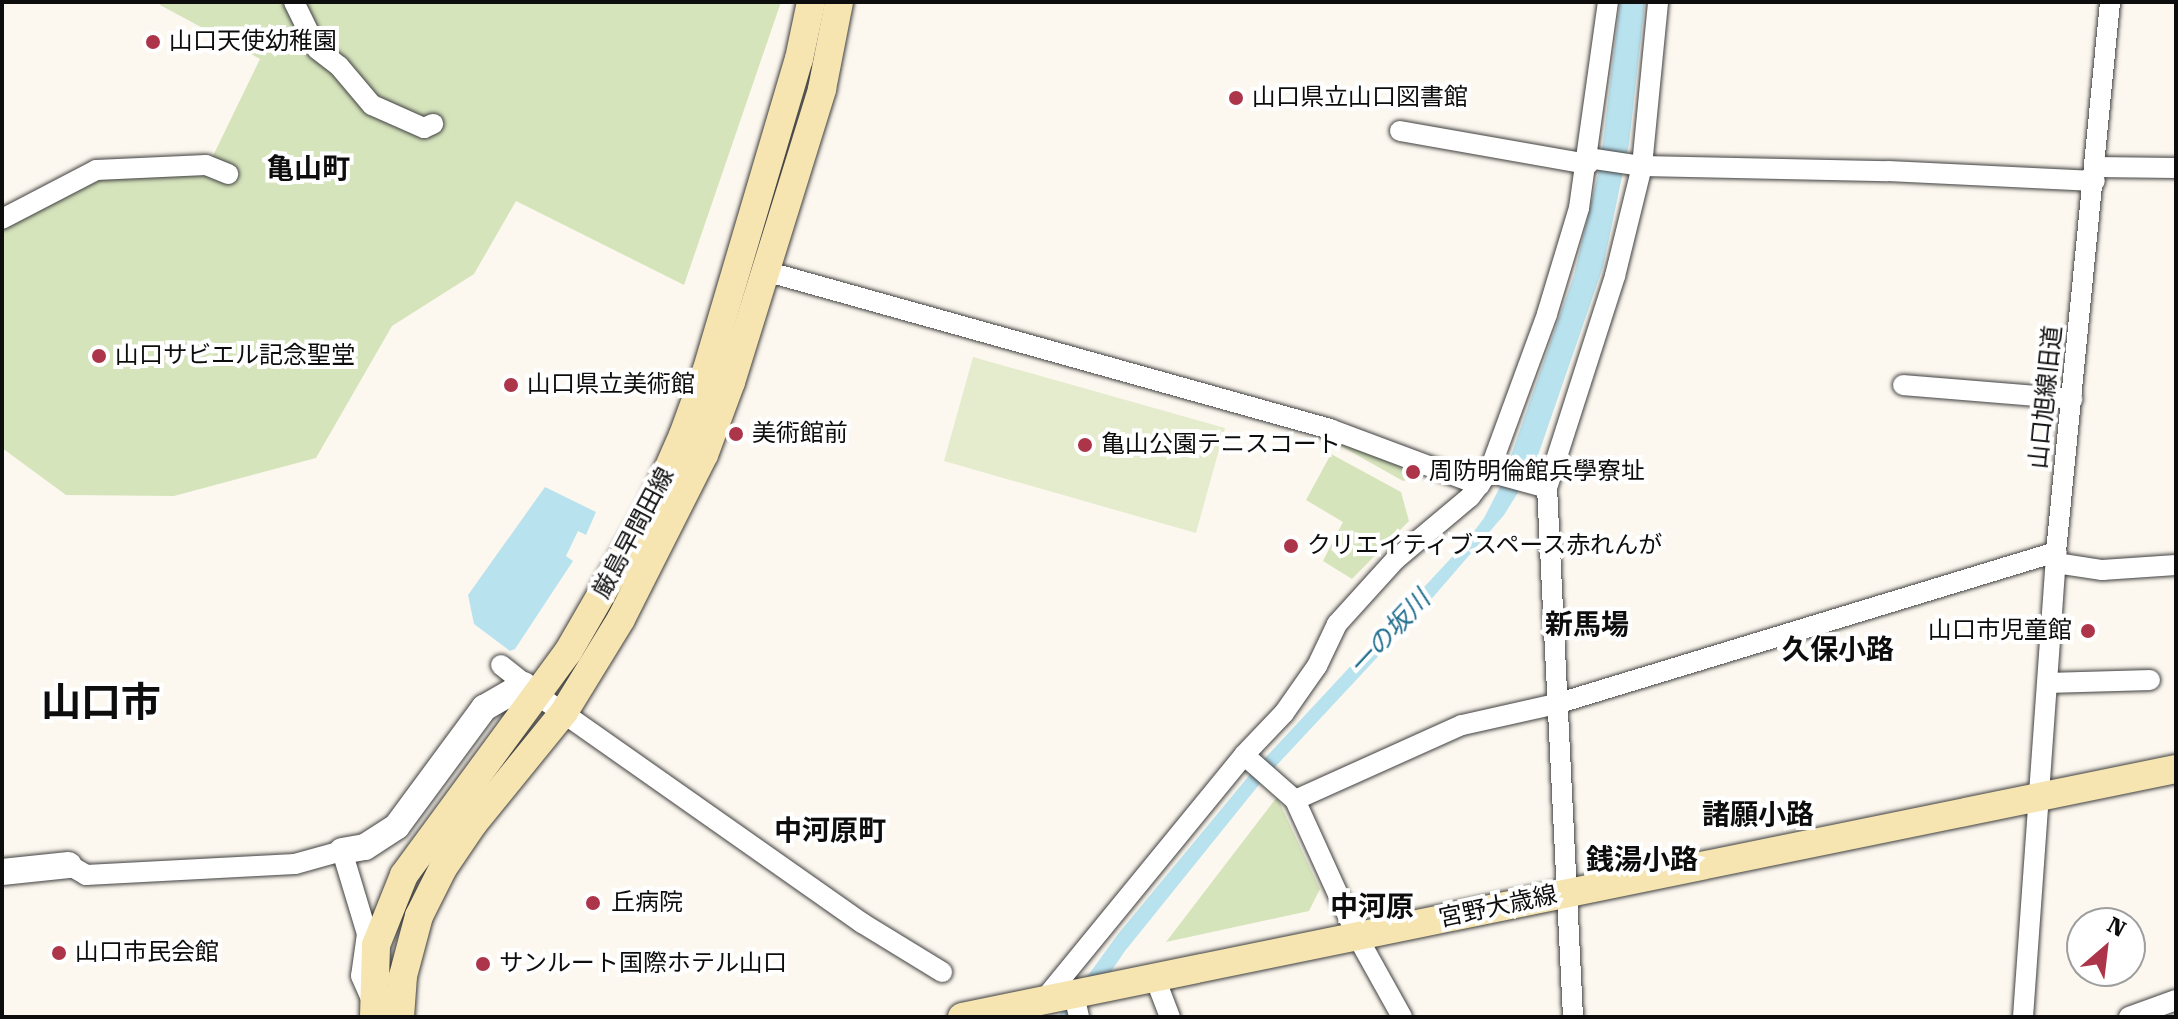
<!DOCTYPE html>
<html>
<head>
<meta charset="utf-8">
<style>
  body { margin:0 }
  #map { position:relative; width:2178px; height:1019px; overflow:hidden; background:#fdf8ef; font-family:"Roboto Serif","Noto Sans JP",serif }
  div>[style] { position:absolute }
  .green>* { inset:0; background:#d6e4bc }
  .pitch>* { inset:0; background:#e5eccd }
  .water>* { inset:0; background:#b9e2ef }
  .roads { filter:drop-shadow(0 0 2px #404040) drop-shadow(0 0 2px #404040) }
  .minor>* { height:20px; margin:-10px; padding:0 10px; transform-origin:10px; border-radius:10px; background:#fff }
  .tertiary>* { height:26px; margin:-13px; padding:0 13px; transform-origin:13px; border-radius:13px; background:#fff }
  .secondary>* { height:28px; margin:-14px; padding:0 14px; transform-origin:14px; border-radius:14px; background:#f6e5b1 }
  .dots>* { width:22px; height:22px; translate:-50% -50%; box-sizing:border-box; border:4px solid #fff; border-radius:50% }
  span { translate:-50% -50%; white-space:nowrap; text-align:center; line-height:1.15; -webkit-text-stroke:8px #fff; paint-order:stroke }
  .poi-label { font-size:24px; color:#0d0d0d }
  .left { translate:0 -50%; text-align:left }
  .right { translate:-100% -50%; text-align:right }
  .street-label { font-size:24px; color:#0d0d0d }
  .water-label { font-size:26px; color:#256f90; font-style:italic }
  .quarter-label { font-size:28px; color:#0d0d0d; font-weight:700 }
  .town-label { font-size:40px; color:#0d0d0d; font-weight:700 }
  .frame { position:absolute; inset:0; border:4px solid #0d0d0d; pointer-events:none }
  .north { position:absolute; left:2066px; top:907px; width:80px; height:80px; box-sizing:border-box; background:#fff; border:2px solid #9e9e9e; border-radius:50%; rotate:28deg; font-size:22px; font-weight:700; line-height:32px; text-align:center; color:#0d0d0d }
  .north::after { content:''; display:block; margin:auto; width:28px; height:36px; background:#ad354a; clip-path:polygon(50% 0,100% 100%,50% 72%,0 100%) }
</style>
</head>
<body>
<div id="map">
  <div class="green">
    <div style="clip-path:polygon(161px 2px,781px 2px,684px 285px,516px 201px,474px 274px,392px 326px,316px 458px,174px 496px,66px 495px,2px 448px,2px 219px,96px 170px,209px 164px,260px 59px,160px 5px)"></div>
    <div style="clip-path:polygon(1337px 437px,1428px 474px,1403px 481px,1339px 445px,1335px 442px)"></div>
    <div style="clip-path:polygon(1331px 454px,1401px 492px,1409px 521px,1352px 579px,1323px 561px,1343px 522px,1306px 500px)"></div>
    <div style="clip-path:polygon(1277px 797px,1320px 889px,1309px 911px,1166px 942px)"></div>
  </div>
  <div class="pitch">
    <div style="clip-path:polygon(973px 357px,1225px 428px,1196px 533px,944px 461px)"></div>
  </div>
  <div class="water">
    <div style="clip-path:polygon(1620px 2px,1645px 2px,1629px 144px,1603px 267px,1534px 467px,1504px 515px,1428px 603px,1262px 781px,1125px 951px,1080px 1017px,1058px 1017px,1118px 934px,1252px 772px,1466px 542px,1484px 518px,1500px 487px,1574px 275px,1600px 166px)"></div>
    <div style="clip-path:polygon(545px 487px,596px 512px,586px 535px,578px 531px,566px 556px,573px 561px,515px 649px,510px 651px,474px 624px,468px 595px)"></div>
  </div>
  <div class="roads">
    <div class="minor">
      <div style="left:294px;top:2px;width:52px;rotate:63.9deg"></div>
      <div style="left:317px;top:49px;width:28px;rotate:38deg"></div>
      <div style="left:339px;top:66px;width:51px;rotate:49.8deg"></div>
      <div style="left:372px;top:105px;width:57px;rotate:23.9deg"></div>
      <div style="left:424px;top:128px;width:10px;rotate:-24deg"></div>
      <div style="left:1400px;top:131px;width:191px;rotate:10deg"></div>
      <div style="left:1588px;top:158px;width:55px;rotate:8.4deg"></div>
      <div style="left:1642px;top:166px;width:246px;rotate:1.2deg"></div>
      <div style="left:1888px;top:171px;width:207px;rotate:2.8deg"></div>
      <div style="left:2095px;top:167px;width:81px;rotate:0.7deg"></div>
      <div style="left:2px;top:219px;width:106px;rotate:-27.5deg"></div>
      <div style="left:96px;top:170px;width:110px;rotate:-2.6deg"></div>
      <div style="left:206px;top:165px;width:24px;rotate:22deg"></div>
      <div style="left:765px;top:271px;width:587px;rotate:15.62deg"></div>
      <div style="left:1330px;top:429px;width:160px;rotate:20.5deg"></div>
      <div style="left:1903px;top:385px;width:170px;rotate:4.7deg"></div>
      <div style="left:1489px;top:472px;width:60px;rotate:15.4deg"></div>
      <div style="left:2056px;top:563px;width:47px;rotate:8.7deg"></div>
      <div style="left:2102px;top:570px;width:74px;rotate:-3.9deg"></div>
      <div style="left:501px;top:665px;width:61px;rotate:38.4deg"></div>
      <div style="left:549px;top:703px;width:383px;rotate:35.1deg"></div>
      <div style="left:862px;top:923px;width:94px;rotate:31.5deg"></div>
      <div style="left:2048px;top:683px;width:102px;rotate:-1.7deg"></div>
      <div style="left:1244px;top:755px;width:68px;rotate:41.4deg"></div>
      <div style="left:1295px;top:800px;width:149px;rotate:65.5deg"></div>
      <div style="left:1357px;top:936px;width:93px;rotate:60.9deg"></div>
      <div style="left:1295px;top:800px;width:183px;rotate:-24.2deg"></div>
      <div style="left:1462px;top:725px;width:96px;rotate:-12.6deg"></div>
      <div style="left:1556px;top:704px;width:523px;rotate:-16.91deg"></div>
      <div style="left:69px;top:865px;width:20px;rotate:30deg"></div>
      <div style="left:86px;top:875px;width:209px;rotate:-3deg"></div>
      <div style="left:295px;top:864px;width:49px;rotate:-15.5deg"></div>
      <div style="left:342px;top:851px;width:87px;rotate:73.2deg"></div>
      <div style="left:367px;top:934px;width:42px;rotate:98.1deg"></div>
      <div style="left:361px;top:976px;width:27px;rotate:66deg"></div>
      <div style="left:1155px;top:978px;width:42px;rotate:69deg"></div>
      <div style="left:1074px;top:995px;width:23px;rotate:77deg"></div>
      <div style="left:1042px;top:1002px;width:319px;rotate:-50.7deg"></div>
      <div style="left:1244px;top:755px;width:58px;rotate:-46.4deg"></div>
      <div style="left:1284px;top:713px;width:57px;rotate:-54.9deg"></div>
      <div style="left:1317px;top:666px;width:47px;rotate:-64.5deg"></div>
      <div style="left:1337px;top:624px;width:88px;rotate:-47.8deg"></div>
      <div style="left:1396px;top:559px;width:97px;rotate:-40deg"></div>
      <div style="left:1470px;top:497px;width:31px;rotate:-53deg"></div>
      <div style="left:1489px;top:472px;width:168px;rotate:-69.8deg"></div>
      <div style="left:1547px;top:314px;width:111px;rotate:-73.2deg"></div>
      <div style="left:1579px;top:208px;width:208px;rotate:-82deg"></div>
      <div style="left:1573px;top:1017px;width:530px;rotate:-92.81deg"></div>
      <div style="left:1547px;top:488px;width:223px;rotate:-72.2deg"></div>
      <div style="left:1615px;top:276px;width:113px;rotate:-76.2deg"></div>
      <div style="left:1642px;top:166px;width:165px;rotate:-84.4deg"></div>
      <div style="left:2023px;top:1017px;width:466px;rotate:-85.9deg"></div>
      <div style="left:2056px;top:552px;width:553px;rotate:-84.39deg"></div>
      <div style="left:2129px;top:1017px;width:50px;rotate:-19.9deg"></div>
    </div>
    <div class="tertiary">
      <div style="left:342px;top:851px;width:23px;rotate:-10deg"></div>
      <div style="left:365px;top:847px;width:38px;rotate:-33deg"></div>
      <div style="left:397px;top:826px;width:147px;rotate:-53.6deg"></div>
      <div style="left:484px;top:708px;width:46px;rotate:-29.9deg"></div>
      <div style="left:2px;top:872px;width:67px;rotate:-6deg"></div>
    </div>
    <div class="secondary">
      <div style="left:374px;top:1017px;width:72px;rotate:-88.4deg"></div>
      <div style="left:376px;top:945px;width:75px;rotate:-68.2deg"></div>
      <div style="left:404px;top:875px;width:277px;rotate:-53.7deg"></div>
      <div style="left:568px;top:652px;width:166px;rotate:-60deg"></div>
      <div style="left:651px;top:508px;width:80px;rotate:-66.3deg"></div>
      <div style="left:683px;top:435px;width:70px;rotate:-70deg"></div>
      <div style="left:707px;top:369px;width:323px;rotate:-73.5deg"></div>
      <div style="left:799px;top:59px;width:58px;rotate:-78.1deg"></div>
      <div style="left:400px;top:1017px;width:41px;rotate:-85.8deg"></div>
      <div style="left:403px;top:976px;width:62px;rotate:-75.1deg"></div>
      <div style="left:419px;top:916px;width:54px;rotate:-63.4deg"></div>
      <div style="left:443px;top:868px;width:53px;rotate:-55.7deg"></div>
      <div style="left:473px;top:824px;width:144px;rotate:-50.9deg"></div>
      <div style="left:564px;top:712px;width:109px;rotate:-58.5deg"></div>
      <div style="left:621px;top:619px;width:184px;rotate:-63.2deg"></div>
      <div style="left:704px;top:455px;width:78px;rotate:-69.7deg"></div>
      <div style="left:731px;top:382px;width:307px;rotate:-72.7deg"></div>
      <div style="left:822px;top:89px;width:89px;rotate:-78.9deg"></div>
      <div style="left:962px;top:1017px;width:1239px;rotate:-11.55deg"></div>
    </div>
  </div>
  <div class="dots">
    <div style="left:153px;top:42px;background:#ad354a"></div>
    <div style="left:1236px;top:98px;background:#ad354a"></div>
    <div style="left:99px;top:356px;background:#ad354a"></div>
    <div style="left:511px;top:385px;background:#ad354a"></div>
    <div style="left:736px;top:434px;background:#ad354a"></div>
    <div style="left:1085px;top:445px;background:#ad354a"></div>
    <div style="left:1413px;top:472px;background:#ad354a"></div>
    <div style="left:1291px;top:546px;background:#ad354a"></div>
    <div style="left:2088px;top:631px;background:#ad354a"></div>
    <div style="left:593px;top:903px;background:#ad354a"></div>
    <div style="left:59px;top:953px;background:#ad354a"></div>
    <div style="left:483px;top:964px;background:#ad354a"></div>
  </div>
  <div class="poi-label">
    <span class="left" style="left:169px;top:42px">山口天使幼稚園</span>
    <span class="left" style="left:1252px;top:98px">山口県立山口図書館</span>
    <span class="left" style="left:115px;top:356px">山口サビエル記念聖堂</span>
    <span class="left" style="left:527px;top:385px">山口県立美術館</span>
    <span class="left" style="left:752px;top:434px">美術館前</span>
    <span class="left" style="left:1101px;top:445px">亀山公園テニスコート</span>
    <span class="left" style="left:1429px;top:472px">周防明倫館兵學寮址</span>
    <span class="left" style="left:1307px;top:546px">クリエイティブスペース赤れんが</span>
    <span class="right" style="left:2072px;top:631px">山口市児童館</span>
    <span class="left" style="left:611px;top:903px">丘病院</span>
    <span class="left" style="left:75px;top:953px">山口市民会館</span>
    <span class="left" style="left:499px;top:964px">サンルート国際ホテル山口</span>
  </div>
  <div class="street-label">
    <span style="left:2046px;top:397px;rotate:-84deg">山口旭線旧道</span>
    <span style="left:634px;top:533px;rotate:-62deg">厳島早間田線</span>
    <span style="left:1498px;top:907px;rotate:-12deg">宮野大歳線</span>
  </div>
  <div class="water-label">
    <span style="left:1390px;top:633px;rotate:-47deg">一の坂川</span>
  </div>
  <div class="quarter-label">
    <span style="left:308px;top:169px">亀山町</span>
    <span style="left:1587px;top:625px">新馬場</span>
    <span style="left:1838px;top:650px">久保小路</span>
    <span style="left:1758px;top:815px">諸願小路</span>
    <span style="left:830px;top:831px">中河原町</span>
    <span style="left:1642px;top:860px">銭湯小路</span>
    <span style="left:1372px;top:907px">中河原</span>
  </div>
  <div class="town-label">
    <span style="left:101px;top:703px">山口市</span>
  </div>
  <div class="frame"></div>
  <div class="north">N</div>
</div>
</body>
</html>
